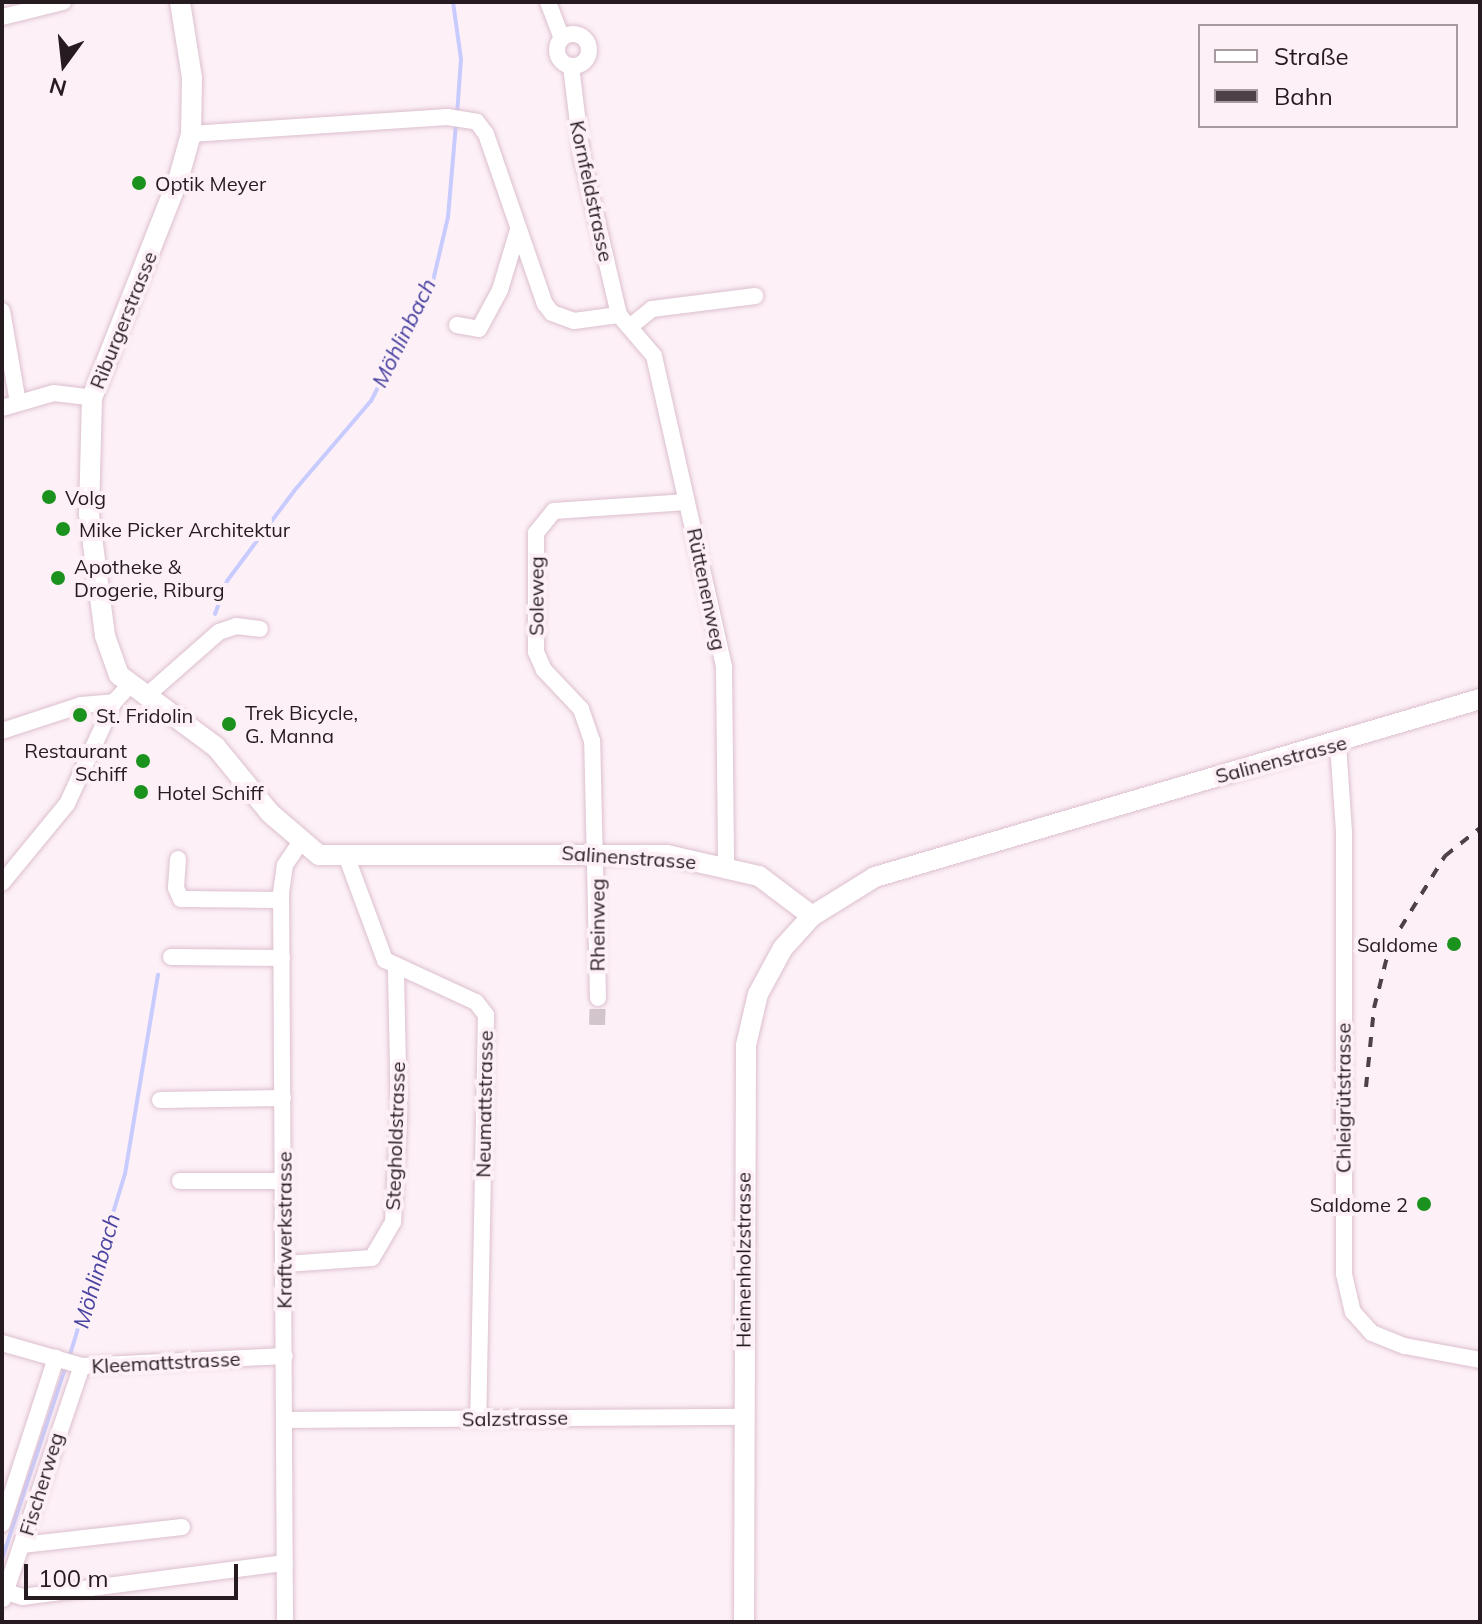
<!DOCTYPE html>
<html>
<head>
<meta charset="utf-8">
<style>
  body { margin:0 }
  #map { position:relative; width:1482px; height:1624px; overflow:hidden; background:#fdf0f7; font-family:Mulish,sans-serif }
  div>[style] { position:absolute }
  .stream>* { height:4px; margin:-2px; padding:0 2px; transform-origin:2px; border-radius:2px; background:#c8cbfe }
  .minor-tunnel>* { height:16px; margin-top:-8px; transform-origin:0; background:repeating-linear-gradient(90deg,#d2c5cc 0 16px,transparent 0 24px) }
  .roads { filter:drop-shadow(0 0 2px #dcbfce) drop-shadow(0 0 2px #dcbfce) }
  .minor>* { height:16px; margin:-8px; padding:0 8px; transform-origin:8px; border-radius:8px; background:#fff }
  .minor>.ring { margin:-8px; padding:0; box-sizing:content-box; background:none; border:16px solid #fff; border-radius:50% }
  .tertiary>* { height:20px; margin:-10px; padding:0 10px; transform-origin:10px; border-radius:10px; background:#fff }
  .rail>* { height:4px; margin-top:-2px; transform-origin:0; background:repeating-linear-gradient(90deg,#4d4248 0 10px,transparent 0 20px) }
  .dots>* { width:22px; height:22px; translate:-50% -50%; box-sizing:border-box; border:4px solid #fdf0f7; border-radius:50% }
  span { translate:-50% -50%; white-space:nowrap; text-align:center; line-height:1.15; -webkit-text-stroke:8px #fdf0f7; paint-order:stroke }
  .poi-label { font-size:20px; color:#261b21 }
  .left { translate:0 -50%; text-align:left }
  .right { translate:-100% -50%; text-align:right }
  .street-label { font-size:20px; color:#261b21 }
  .water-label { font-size:22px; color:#4a44a1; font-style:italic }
  .frame { position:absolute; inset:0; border:4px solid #261b21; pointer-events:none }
  .legend { position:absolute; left:1198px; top:24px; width:260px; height:104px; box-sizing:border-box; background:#fdf0f7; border:2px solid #a79ba1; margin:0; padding:10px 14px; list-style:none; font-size:24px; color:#261b21 }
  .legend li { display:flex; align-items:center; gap:16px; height:40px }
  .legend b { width:40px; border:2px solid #a79ba1 }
  .north { position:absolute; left:24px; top:24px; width:80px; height:80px; -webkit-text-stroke:6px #fdf0f7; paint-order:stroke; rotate:195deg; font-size:22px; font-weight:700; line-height:32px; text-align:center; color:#261b21 }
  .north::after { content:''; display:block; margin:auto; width:28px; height:36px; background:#261b21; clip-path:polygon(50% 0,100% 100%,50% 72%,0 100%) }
  .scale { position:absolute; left:24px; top:1564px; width:214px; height:36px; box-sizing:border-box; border:4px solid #261b21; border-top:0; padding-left:10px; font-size:24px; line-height:28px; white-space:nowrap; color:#261b21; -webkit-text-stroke:6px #fdf0f7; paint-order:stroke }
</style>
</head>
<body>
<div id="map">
  <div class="stream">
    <div style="left:453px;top:2px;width:58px;rotate:82deg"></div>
    <div style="left:461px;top:59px;width:56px;rotate:94.1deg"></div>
    <div style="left:215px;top:614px;width:35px;rotate:-70deg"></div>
    <div style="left:227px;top:581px;width:112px;rotate:-53.3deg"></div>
    <div style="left:294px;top:491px;width:118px;rotate:-49.5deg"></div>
    <div style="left:371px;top:401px;width:135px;rotate:-62.7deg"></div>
    <div style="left:433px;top:281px;width:66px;rotate:-76.8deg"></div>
    <div style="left:448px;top:217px;width:94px;rotate:-85.1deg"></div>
    <div style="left:69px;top:1358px;width:192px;rotate:-73.1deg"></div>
    <div style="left:125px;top:1174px;width:202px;rotate:-80.6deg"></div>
    <div style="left:2px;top:1559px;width:203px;rotate:-71.7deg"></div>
  </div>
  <div class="minor-tunnel">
    <div style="left:597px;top:1025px;width:27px;rotate:-88deg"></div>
  </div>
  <div class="roads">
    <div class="minor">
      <div style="left:548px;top:2px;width:39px;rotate:69deg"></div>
      <div style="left:2px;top:17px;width:63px;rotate:-13.8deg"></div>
      <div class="ring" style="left:557px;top:34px;width:16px;height:16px"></div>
      <div style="left:571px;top:66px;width:92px;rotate:83.1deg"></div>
      <div style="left:582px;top:157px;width:162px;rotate:76.8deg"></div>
      <div style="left:191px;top:134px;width:257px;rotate:-3.8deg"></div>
      <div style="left:447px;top:117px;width:30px;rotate:9deg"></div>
      <div style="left:477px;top:122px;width:15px;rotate:53deg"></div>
      <div style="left:486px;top:134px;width:180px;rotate:70.9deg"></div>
      <div style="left:545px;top:304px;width:11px;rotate:52deg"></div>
      <div style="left:552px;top:313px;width:23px;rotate:20deg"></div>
      <div style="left:574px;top:321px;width:45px;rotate:-7.6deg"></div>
      <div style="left:619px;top:315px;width:54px;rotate:49.5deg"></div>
      <div style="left:654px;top:356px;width:319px;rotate:77.3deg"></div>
      <div style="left:724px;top:667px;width:198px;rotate:89.4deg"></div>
      <div style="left:2px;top:311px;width:93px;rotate:80.1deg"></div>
      <div style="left:457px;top:325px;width:22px;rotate:10deg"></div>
      <div style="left:479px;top:329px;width:44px;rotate:-61.7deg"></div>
      <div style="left:500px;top:290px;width:63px;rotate:-73.3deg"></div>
      <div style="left:631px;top:326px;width:27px;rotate:-39deg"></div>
      <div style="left:652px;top:309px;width:104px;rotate:-7.2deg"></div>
      <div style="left:2px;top:408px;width:54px;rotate:-16.1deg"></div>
      <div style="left:54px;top:393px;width:38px;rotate:7deg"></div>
      <div style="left:145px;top:697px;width:98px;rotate:-41.3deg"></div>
      <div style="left:219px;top:632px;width:18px;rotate:-19deg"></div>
      <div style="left:236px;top:626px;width:24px;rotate:7deg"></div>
      <div style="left:2px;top:731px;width:83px;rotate:-18.2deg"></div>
      <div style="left:81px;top:705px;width:33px;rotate:-5deg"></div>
      <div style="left:1338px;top:744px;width:89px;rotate:86.1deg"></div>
      <div style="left:1344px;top:833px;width:441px;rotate:90deg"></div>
      <div style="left:1344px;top:1274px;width:39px;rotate:77deg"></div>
      <div style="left:1353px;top:1312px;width:28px;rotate:48deg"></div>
      <div style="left:1372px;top:1333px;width:35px;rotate:22deg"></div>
      <div style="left:1405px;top:1346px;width:76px;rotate:10.6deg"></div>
      <div style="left:347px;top:858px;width:109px;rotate:69.6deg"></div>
      <div style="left:385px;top:960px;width:100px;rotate:24.8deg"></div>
      <div style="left:476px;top:1002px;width:16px;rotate:52deg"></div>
      <div style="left:486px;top:1015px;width:404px;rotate:91.1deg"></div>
      <div style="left:178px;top:859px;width:29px;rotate:94deg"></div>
      <div style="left:176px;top:888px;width:12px;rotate:66deg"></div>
      <div style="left:181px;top:899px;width:100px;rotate:0.6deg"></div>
      <div style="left:2px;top:883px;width:102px;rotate:-50.6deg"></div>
      <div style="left:67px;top:804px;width:112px;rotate:-65.3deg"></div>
      <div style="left:114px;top:702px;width:22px;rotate:-47deg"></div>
      <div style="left:171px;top:957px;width:111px;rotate:0.5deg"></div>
      <div style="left:598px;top:998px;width:257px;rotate:-91.3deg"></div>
      <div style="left:592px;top:741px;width:34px;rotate:-109deg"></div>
      <div style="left:581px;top:709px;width:54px;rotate:-133.5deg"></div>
      <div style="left:544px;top:670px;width:20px;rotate:-114deg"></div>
      <div style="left:536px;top:652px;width:119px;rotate:-90deg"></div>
      <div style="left:536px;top:533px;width:28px;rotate:-51deg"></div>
      <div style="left:554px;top:511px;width:133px;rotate:-3.9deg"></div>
      <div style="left:160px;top:1100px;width:123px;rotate:-0.9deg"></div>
      <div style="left:180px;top:1181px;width:104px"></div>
      <div style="left:285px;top:1264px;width:87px;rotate:-3.9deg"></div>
      <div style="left:372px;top:1258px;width:42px;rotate:-59.7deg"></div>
      <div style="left:393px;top:1222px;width:106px;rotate:-86.8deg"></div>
      <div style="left:399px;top:1116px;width:147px;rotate:-91.2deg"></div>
      <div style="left:2px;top:1343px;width:83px;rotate:16deg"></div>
      <div style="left:82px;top:1366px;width:203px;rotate:-2.8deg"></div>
      <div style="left:286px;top:1420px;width:458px;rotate:-0.4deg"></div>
      <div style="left:2px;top:1524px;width:175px;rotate:-72deg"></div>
      <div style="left:22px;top:1545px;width:161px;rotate:-6.4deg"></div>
      <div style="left:6px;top:1592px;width:17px;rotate:17deg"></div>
      <div style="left:22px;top:1597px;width:265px;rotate:-7.4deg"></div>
      <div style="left:3px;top:1599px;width:246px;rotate:-71.3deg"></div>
      <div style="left:285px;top:1622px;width:729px;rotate:-90.31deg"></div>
      <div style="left:281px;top:893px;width:28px;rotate:-82deg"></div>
      <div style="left:285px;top:865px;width:27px;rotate:-56deg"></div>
    </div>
    <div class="tertiary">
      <div style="left:180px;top:2px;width:77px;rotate:81deg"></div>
      <div style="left:192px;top:78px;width:56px;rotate:91deg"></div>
      <div style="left:191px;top:134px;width:45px;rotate:105.6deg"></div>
      <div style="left:179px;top:177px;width:238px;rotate:111.5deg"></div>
      <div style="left:92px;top:398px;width:116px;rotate:91.5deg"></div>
      <div style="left:89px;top:514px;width:123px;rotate:82.5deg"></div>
      <div style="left:105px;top:636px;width:41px;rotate:70.3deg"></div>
      <div style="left:119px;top:675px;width:121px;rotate:36.6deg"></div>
      <div style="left:216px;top:747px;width:85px;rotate:50.7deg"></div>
      <div style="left:270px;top:813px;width:65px;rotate:40.6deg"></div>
      <div style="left:319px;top:855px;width:348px"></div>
      <div style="left:667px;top:855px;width:94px;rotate:12.9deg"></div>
      <div style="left:759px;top:876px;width:66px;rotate:37deg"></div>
      <div style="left:744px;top:1622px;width:577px;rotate:-89.8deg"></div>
      <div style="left:746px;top:1045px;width:52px;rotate:-76.8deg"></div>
      <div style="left:758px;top:994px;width:52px;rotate:-61.5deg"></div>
      <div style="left:783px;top:948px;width:43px;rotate:-47.8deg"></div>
      <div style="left:812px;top:916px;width:74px;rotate:-31.8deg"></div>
      <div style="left:875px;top:877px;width:631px;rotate:-16.39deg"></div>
    </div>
  </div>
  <div class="rail">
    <div style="left:1366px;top:1087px;width:79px;rotate:-84.2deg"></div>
    <div style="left:1374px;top:1008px;width:65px;rotate:-75.7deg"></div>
    <div style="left:1390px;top:945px;width:105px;rotate:-58.3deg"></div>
    <div style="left:1445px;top:856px;width:45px;rotate:-38.7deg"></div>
  </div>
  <div class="dots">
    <div style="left:139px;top:183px;background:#1b911e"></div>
    <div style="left:49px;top:497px;background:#1b911e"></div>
    <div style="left:63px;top:529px;background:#1b911e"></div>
    <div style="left:58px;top:578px;background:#1b911e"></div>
    <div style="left:80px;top:715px;background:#1b911e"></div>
    <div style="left:229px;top:724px;background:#1b911e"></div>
    <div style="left:143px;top:761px;background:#1b911e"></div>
    <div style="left:141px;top:792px;background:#1b911e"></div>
    <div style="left:1454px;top:944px;background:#1b911e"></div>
    <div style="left:1424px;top:1204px;background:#1b911e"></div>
  </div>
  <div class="poi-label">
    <span class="left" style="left:155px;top:183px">Optik Meyer</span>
    <span class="left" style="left:65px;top:497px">Volg</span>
    <span class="left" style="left:79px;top:529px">Mike Picker Architektur</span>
    <span class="left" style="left:74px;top:578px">Apotheke &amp;<br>Drogerie, Riburg</span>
    <span class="left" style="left:245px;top:724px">Trek Bicycle,<br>G. Manna</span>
    <span class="left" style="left:96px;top:715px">St. Fridolin</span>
    <span class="right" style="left:127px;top:762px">Restaurant<br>Schiff</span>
    <span class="left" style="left:157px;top:792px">Hotel Schiff</span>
    <span class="right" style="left:1438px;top:944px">Saldome</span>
    <span class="right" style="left:1408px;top:1204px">Saldome 2</span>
  </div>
  <div class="street-label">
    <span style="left:592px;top:191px;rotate:78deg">Kornfeldstrasse</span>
    <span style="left:123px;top:320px;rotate:-68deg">Riburgerstrasse</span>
    <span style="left:707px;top:589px;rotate:78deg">Rüttenenweg</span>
    <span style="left:536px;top:596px;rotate:-90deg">Soleweg</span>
    <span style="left:1281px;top:759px;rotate:-15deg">Salinenstrasse</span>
    <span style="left:629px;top:857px;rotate:4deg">Salinenstrasse</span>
    <span style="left:597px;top:925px;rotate:-90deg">Rheinweg</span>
    <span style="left:1343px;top:1098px;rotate:-90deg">Chleigrütstrasse</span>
    <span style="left:484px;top:1104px;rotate:-89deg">Neumattstrasse</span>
    <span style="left:395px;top:1136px;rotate:-88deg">Stegholdstrasse</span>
    <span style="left:284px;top:1230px;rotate:-90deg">Kraftwerkstrasse</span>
    <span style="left:743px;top:1260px;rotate:-90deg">Heimenholzstrasse</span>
    <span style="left:166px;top:1362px;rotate:-3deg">Kleemattstrasse</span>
    <span style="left:515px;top:1418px;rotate:-1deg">Salzstrasse</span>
    <span style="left:41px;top:1484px;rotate:-73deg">Fischerweg</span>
  </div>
  <div class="water-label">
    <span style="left:404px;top:333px;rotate:-64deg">Möhlinbach</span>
    <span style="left:97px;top:1271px;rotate:-74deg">Möhlinbach</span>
  </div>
  <div class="frame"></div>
  <ul class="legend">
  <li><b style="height:10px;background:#fff"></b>Straße</li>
  <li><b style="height:10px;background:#4d4248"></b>Bahn</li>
  </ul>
  <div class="north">N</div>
  <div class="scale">100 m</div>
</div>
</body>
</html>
